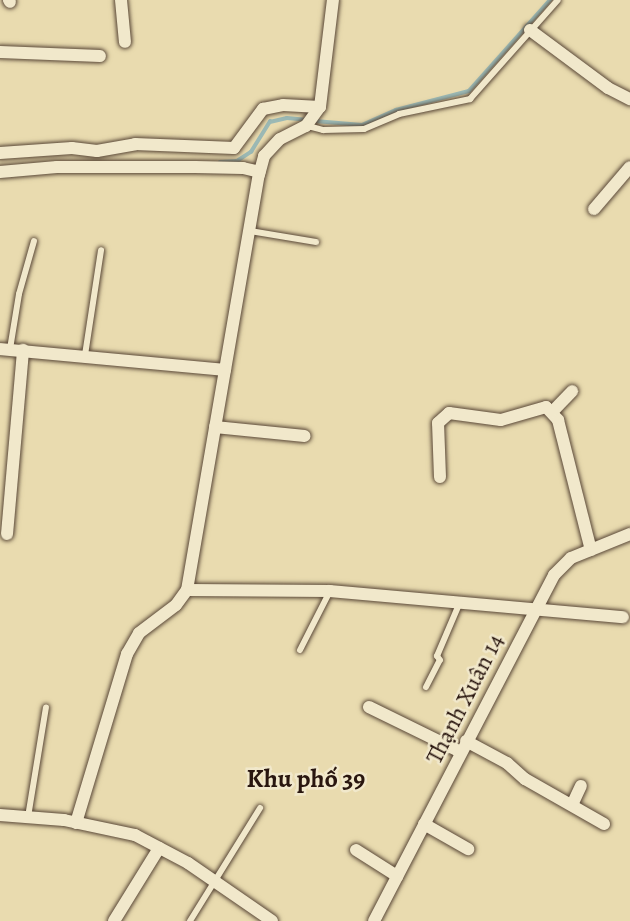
<!DOCTYPE html>
<html>
<head>
<meta charset="utf-8">
<style>
  body { margin:0 }
  #map { position:relative; width:630px; height:921px; overflow:hidden; background:#e9dbaf; font-family:Alegreya,serif }
  div>[style] { position:absolute }
  .stream>* { height:3.5px; margin:-1.75px; padding:0 1.75px; transform-origin:1.75px; border-radius:1.75px; background:#9bb9b5 }
  .roads { filter:drop-shadow(0 0 2px #594737) drop-shadow(0 0 2px #594737) }
  .service>* { height:6px; margin:-3px; padding:0 3px; transform-origin:3px; border-radius:3px; background:#f1e8cb }
  .minor>* { height:12px; margin:-6px; padding:0 6px; transform-origin:6px; border-radius:6px; background:#f1e8cb }
  span { translate:-50% -50%; white-space:nowrap; text-align:center; line-height:1.15; -webkit-text-stroke:5px #f1e8cb; paint-order:stroke }
  .street-label { font-size:24px; color:#29160f }
  .neighbourhood-label { font-size:26px; color:#29160f; font-weight:700 }
</style>
</head>
<body>
<div id="map">
  <div class="stream">
    <div style="left:315px;top:121px;width:47px;rotate:4.9deg"></div>
    <div style="left:362px;top:125px;width:37px;rotate:-24deg"></div>
    <div style="left:396px;top:110px;width:75px;rotate:-14.6deg"></div>
    <div style="left:469px;top:91px;width:122px;rotate:-48.3deg"></div>
    <div style="left:220px;top:162px;width:17px;rotate:-3deg"></div>
    <div style="left:237px;top:161px;width:17px;rotate:-33deg"></div>
    <div style="left:251px;top:152px;width:36px;rotate:-58deg"></div>
    <div style="left:270px;top:122px;width:17px;rotate:-13deg"></div>
    <div style="left:287px;top:118px;width:21px;rotate:5deg"></div>
  </div>
  <div class="roads">
    <div class="service">
      <div style="left:308px;top:126px;width:16px;rotate:15deg"></div>
      <div style="left:323px;top:130px;width:41px;rotate:-1.4deg"></div>
      <div style="left:364px;top:129px;width:38px;rotate:-23deg"></div>
      <div style="left:399px;top:114px;width:73px;rotate:-11.9deg"></div>
      <div style="left:470px;top:99px;width:132px;rotate:-48.4deg"></div>
      <div style="left:250px;top:231px;width:67px;rotate:9.5deg"></div>
      <div style="left:10px;top:349px;width:56px;rotate:-80.7deg"></div>
      <div style="left:19px;top:294px;width:55px;rotate:-74.2deg"></div>
      <div style="left:85px;top:355px;width:106px;rotate:-81.3deg"></div>
      <div style="left:300px;top:650px;width:66px;rotate:-63deg"></div>
      <div style="left:426px;top:687px;width:30px;rotate:-63deg"></div>
      <div style="left:440px;top:660px;width:5px;rotate:-127deg"></div>
      <div style="left:437px;top:656px;width:59px;rotate:-66.9deg"></div>
      <div style="left:28px;top:817px;width:111px;rotate:-80.7deg"></div>
      <div style="left:190px;top:921px;width:133px;rotate:-58.2deg"></div>
    </div>
    <div class="minor">
      <div style="left:9px;top:0;width:2px;rotate:63deg"></div>
      <div style="left:121px;top:0;width:42px;rotate:84.6deg"></div>
      <div style="left:530px;top:30px;width:97px;rotate:36.6deg"></div>
      <div style="left:608px;top:88px;width:25px;rotate:27deg"></div>
      <div style="left:0;top:52px;width:100px;rotate:2.3deg"></div>
      <div style="left:0;top:153px;width:72px;rotate:-4deg"></div>
      <div style="left:72px;top:148px;width:25px;rotate:7deg"></div>
      <div style="left:97px;top:151px;width:39px;rotate:-10deg"></div>
      <div style="left:135px;top:144px;width:99px;rotate:2.3deg"></div>
      <div style="left:234px;top:148px;width:49px;rotate:-53.4deg"></div>
      <div style="left:263px;top:109px;width:20px;rotate:-11deg"></div>
      <div style="left:283px;top:105px;width:37px;rotate:3deg"></div>
      <div style="left:0;top:172px;width:57px;rotate:-5deg"></div>
      <div style="left:57px;top:167px;width:138px"></div>
      <div style="left:195px;top:167px;width:48px;rotate:1.2deg"></div>
      <div style="left:243px;top:168px;width:17px;rotate:13deg"></div>
      <div style="left:594px;top:209px;width:55px;rotate:-49.4deg"></div>
      <div style="left:0;top:349px;width:226px;rotate:5.3deg"></div>
      <div style="left:552px;top:412px;width:29px;rotate:-46deg"></div>
      <div style="left:215px;top:427px;width:90px;rotate:5.7deg"></div>
      <div style="left:440px;top:477px;width:54px;rotate:-92.1deg"></div>
      <div style="left:438px;top:423px;width:15px;rotate:-42deg"></div>
      <div style="left:449px;top:413px;width:52px;rotate:7.7deg"></div>
      <div style="left:501px;top:420px;width:47px;rotate:-16.1deg"></div>
      <div style="left:546px;top:407px;width:18px;rotate:47deg"></div>
      <div style="left:558px;top:420px;width:134px;rotate:75.8deg"></div>
      <div style="left:7px;top:534px;width:185px;rotate:-85deg"></div>
      <div style="left:187px;top:590px;width:143px;rotate:0.4deg"></div>
      <div style="left:330px;top:591px;width:294px;rotate:5.1deg"></div>
      <div style="left:369px;top:707px;width:102px;rotate:26.1deg"></div>
      <div style="left:466px;top:741px;width:47px;rotate:28.2deg"></div>
      <div style="left:507px;top:763px;width:24px;rotate:42deg"></div>
      <div style="left:525px;top:779px;width:91px;rotate:29.7deg"></div>
      <div style="left:572px;top:805px;width:21px;rotate:-65deg"></div>
      <div style="left:0;top:815px;width:64px;rotate:4.5deg"></div>
      <div style="left:64px;top:820px;width:73px;rotate:11.9deg"></div>
      <div style="left:135px;top:835px;width:60px;rotate:27.8deg"></div>
      <div style="left:188px;top:863px;width:102px;rotate:34.6deg"></div>
      <div style="left:76px;top:823px;width:177px;rotate:-73.2deg"></div>
      <div style="left:127px;top:654px;width:24px;rotate:-60deg"></div>
      <div style="left:139px;top:633px;width:46px;rotate:-37.1deg"></div>
      <div style="left:176px;top:605px;width:19px;rotate:-54deg"></div>
      <div style="left:187px;top:590px;width:421px;rotate:-80.2deg"></div>
      <div style="left:259px;top:175px;width:20px;rotate:-75deg"></div>
      <div style="left:264px;top:156px;width:23px;rotate:-47deg"></div>
      <div style="left:280px;top:139px;width:29px;rotate:-27deg"></div>
      <div style="left:306px;top:126px;width:24px;rotate:-54deg"></div>
      <div style="left:320px;top:107px;width:108px;rotate:-83.1deg"></div>
      <div style="left:424px;top:824px;width:51px;rotate:29.6deg"></div>
      <div style="left:356px;top:850px;width:49px;rotate:32.4deg"></div>
      <div style="left:114px;top:921px;width:86px;rotate:-58.3deg"></div>
      <div style="left:374px;top:921px;width:390px;rotate:-62.5deg"></div>
      <div style="left:554px;top:575px;width:24px;rotate:-45deg"></div>
      <div style="left:571px;top:558px;width:64px;rotate:-22.1deg"></div>
    </div>
  </div>
  <div class="street-label">
    <span style="left:465px;top:699px;rotate:-63deg">Thạnh Xuân 14</span>
  </div>
  <div class="neighbourhood-label">
    <span style="left:306px;top:779px">Khu phố 39</span>
  </div>
</div>
</body>
</html>
